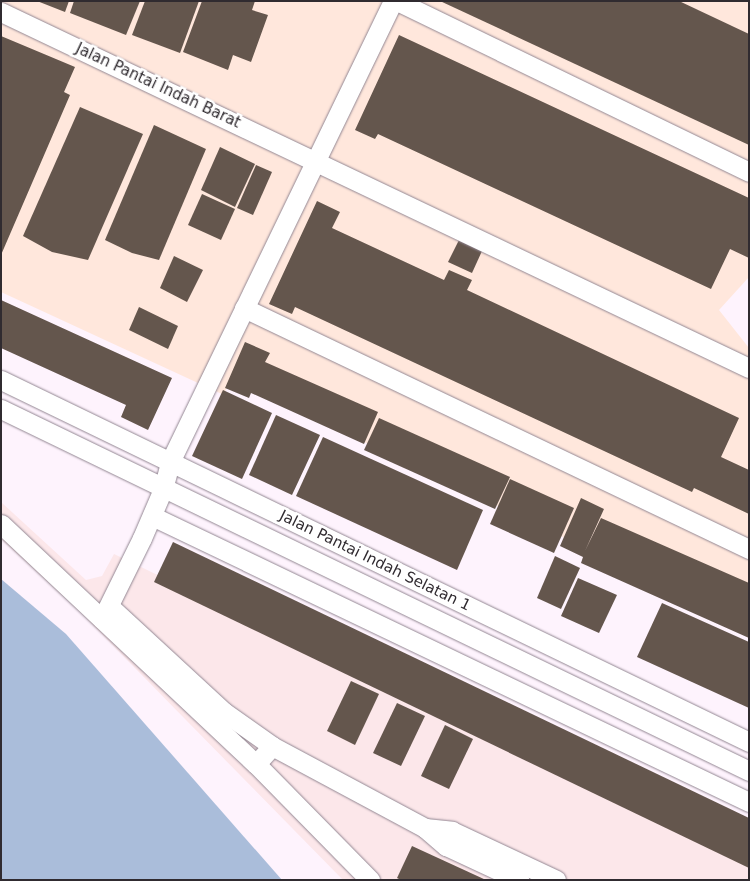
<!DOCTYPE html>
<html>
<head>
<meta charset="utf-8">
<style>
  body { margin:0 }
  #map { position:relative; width:750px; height:881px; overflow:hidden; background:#fef3fd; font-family:"DejaVu Sans",sans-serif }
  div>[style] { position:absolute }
  .commercial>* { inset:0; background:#fce7ea }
  .industrial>* { inset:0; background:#ffe7dc }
  .water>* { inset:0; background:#aabdda }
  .building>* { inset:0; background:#64564d }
  .roads { filter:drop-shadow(0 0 1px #928692) drop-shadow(0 0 1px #928692) }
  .minor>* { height:19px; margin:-9.5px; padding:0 9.5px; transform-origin:9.5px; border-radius:9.5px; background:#fff }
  span { translate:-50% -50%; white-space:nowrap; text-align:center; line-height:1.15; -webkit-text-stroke:5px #fff; paint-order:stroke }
  .street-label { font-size:15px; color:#302b30 }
  .frame { position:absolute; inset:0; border:2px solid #302b30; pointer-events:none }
</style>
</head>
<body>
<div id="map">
  <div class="commercial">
    <div style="clip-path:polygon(1px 502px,86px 580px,102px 576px,114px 554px,749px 860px,749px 880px,343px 880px,81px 613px,1px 539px)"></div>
  </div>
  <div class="industrial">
    <div style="clip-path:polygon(1px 1px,749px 1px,749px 277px,719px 310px,749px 348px,749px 626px,230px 378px,224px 395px,1px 292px)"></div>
  </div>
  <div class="water">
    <div style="clip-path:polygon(1px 579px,66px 634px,282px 880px,1px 880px)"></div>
  </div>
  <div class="building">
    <div style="clip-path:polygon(37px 1px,69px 1px,65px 12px)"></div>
    <div style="clip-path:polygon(74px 1px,140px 1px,126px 35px,70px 13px)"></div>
    <div style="clip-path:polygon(145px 1px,199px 1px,180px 53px,132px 35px)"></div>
    <div style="clip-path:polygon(202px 1px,255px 1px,252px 10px,268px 15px,251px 62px,233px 55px,228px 70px,183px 52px)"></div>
    <div style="clip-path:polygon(440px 1px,679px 1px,749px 34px,749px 145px)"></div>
    <div style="clip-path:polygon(399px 35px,749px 198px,749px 258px,730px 249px,711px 289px,378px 134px,375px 139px,355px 130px)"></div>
    <div style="clip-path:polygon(1px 36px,75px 67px,64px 92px,70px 95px,1px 255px)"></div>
    <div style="clip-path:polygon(80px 107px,143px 134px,88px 260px,52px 252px,23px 236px)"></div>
    <div style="clip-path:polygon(154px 125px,206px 149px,159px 260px,132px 253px,105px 240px)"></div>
    <div style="clip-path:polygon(220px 147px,255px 164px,235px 207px,201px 190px)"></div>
    <div style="clip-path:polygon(256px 165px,272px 172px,253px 215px,237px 208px)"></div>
    <div style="clip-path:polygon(202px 194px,235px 209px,221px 240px,188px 225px)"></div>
    <div style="clip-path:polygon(317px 201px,340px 212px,332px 228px,444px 280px,449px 270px,472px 280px,467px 290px,739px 418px,721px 457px,749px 470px,749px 514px,694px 488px,692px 492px,295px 307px,292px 314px,269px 304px)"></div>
    <div style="clip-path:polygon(459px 240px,482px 251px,472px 273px,448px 262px)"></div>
    <div style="clip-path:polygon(174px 256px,203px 270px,187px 302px,160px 288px)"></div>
    <div style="clip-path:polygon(1px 300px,172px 378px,148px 430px,121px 417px,126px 405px,1px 348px)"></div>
    <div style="clip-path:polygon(139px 307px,178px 326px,168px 349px,129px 330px)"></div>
    <div style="clip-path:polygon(245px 342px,270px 353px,265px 362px,378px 412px,364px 444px,251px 393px,249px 398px,225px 388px)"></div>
    <div style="clip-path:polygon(223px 390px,272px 413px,242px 479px,192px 456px)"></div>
    <div style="clip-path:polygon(276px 415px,320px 435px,292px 495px,249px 475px)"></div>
    <div style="clip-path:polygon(379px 418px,510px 477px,495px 509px,364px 450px)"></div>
    <div style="clip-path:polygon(323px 437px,483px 510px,457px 570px,296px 496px)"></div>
    <div style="clip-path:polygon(510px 479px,574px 508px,554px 553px,490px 524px)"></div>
    <div style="clip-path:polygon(581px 498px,604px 509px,585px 551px,601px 518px,749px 583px,749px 638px,581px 563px,583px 557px,560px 546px)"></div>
    <div style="clip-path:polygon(173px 542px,749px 818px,749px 868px,154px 582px)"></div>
    <div style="clip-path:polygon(555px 556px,580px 568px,561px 609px,537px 598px)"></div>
    <div style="clip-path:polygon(578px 578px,617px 595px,599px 633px,561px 616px)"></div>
    <div style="clip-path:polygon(662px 603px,749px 642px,749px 708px,637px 657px)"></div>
    <div style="clip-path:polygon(351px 681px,379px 694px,355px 745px,327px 731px)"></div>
    <div style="clip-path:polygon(397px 703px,425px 716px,401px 766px,373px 753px)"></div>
    <div style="clip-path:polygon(445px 725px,473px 739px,449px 789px,421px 776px)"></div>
    <div style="clip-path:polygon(412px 846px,486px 880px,401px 880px,397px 878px)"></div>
  </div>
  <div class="roads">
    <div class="minor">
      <div style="left:397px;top:1px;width:391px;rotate:25.9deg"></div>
      <div style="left:1px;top:12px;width:828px;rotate:25.45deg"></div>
      <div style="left:244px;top:308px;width:560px;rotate:25.51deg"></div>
      <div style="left:1px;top:380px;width:831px;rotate:25.82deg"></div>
      <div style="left:1px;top:409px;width:831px;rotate:25.82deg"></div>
      <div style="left:152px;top:516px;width:662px;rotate:25.6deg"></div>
      <div style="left:1px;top:524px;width:350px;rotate:43.3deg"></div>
      <div style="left:256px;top:764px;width:163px;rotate:45.5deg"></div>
      <div style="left:109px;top:606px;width:156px;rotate:42.7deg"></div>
      <div style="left:224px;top:712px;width:59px;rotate:35.3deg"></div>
      <div style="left:102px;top:619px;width:90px;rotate:-63.7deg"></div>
      <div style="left:142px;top:538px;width:53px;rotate:-66.8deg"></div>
      <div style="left:163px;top:489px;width:28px;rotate:-75deg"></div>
      <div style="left:170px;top:462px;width:512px;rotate:-64.19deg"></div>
      <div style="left:256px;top:764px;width:24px;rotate:-48deg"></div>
      <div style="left:272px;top:746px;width:174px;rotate:28.2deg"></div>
      <div style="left:425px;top:828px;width:28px;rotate:41deg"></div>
      <div style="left:446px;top:846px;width:81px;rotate:25deg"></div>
      <div style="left:425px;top:828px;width:27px;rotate:6deg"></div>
      <div style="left:452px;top:831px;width:115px;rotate:25.2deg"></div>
    </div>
  </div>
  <div class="street-label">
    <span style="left:158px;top:86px;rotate:25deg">Jalan Pantai Indah Barat</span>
    <span style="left:375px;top:561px;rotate:26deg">Jalan Pantai Indah Selatan 1</span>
  </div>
  <div class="frame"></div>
</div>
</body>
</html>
